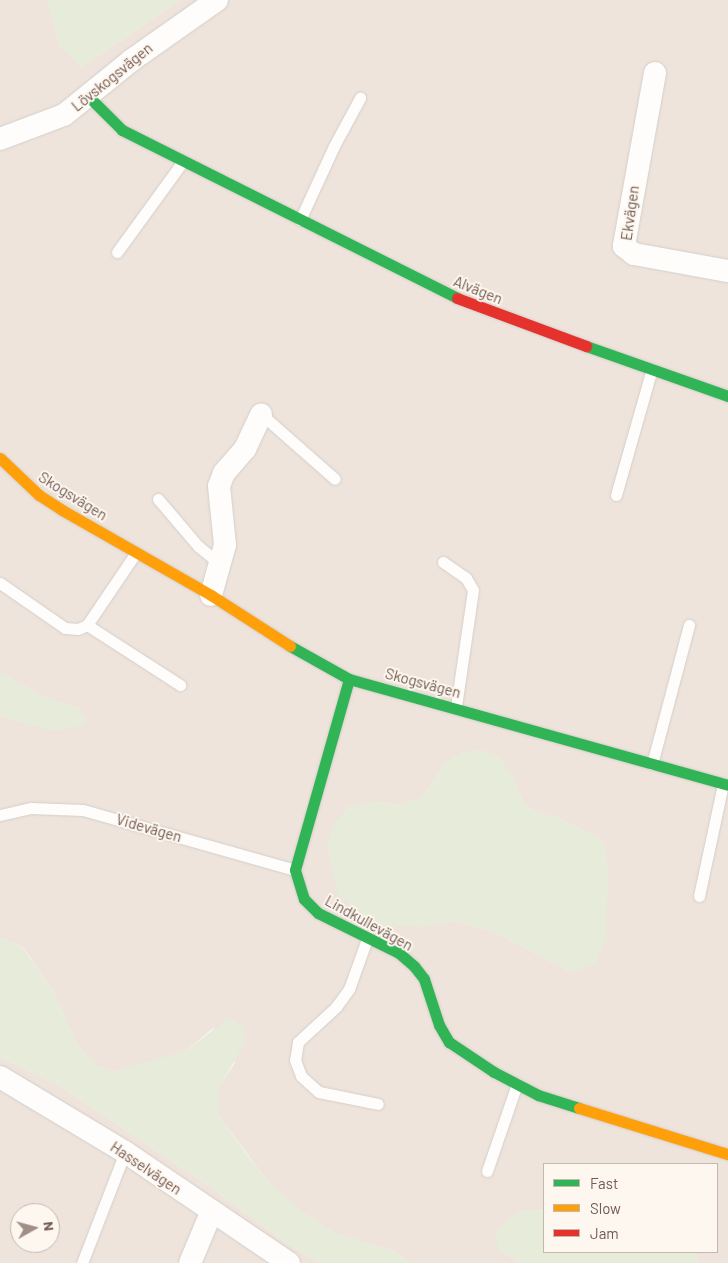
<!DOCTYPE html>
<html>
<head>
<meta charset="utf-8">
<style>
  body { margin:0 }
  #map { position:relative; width:728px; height:1263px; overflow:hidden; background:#f6f2ee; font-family:Barlow,sans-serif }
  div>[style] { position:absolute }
  .residential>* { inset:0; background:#eee4dc }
  .green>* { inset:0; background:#e6ebda }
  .roads { filter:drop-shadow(0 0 1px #d4cec9) drop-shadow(0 0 1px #d4cec9) }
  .lane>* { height:11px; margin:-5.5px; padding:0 5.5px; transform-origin:5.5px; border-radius:5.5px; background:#fefdfc }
  .street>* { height:22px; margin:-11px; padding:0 11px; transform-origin:11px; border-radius:11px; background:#fefdfc }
  .fast>* { height:11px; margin:-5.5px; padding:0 5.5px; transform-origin:5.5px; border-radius:5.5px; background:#30b455 }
  .slow>* { height:11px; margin:-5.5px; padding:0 5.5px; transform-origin:5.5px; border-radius:5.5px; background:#ff9f0a }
  .jam>* { height:11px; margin:-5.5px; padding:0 5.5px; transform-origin:5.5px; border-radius:5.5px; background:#e5322d }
  span { translate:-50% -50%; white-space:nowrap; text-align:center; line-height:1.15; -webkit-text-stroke:4px #fdf7f0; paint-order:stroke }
  .street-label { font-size:15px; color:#725a50 }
  .legend { position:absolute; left:543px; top:1163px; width:175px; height:90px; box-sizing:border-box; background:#fdf7f0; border:1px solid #c5b8b0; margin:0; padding:6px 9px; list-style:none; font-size:15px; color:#725a50 }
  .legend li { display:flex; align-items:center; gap:10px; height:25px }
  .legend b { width:25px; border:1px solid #c5b8b0 }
  .north { position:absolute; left:10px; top:1203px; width:50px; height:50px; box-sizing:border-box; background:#fdf7f0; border:1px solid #c5b8b0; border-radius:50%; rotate:83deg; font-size:14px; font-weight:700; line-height:20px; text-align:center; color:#725a50 }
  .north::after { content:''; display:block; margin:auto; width:18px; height:22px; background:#a08f87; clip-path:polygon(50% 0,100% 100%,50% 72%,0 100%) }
</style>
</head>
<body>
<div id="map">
  <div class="residential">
    <div style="clip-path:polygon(evenodd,0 0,47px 0,60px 46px,82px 67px,180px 0,728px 0,728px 1263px,697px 1263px,699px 1257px,693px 1252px,717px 1252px,717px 1164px,544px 1164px,544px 1210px,520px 1212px,504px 1222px,501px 1252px,522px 1263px,409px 1263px,396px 1252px,337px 1234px,296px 1208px,268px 1182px,219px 1116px,219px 1087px,235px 1063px,213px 1028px,186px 1051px,137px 1066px,112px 1072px,94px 1064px,78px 1046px,52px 990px,24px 948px,0 937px,0 716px,12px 719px,80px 709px,49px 699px,0 673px,0 0,445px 763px,512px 775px,522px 801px,537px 813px,558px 818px,603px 840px,608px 870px,605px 903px,570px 972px,493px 931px,455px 921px,416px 927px,375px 802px,401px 805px,422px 798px,445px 763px)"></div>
    <div style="clip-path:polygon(evenodd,0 1057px,57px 1084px,206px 1184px,289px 1245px,321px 1263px,0 1263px,0 1057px,20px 1213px,50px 1213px,50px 1243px,20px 1243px,20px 1213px)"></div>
  </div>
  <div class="green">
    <div style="clip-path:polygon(47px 0,180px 0,82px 67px,60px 46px)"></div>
    <div style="clip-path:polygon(0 673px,49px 699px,80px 709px,86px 719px,83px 726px,52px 731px,0 716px)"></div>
    <div style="clip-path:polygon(482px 750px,499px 757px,512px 775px,522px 801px,537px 813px,558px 818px,603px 840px,608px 870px,606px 937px,594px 965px,570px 972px,493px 931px,455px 921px,416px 927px,377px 925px,338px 895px,327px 844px,334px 824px,349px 806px,375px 802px,401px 805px,422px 798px,445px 763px,462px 752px)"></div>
    <div style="clip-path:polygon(0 937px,23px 948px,52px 990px,78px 1046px,94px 1064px,112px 1072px,186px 1051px,229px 1018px,243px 1026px,245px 1043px,219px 1087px,219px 1116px,243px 1150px,268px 1182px,297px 1208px,337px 1234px,396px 1252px,409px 1263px,321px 1263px,289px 1245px,206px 1184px,57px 1084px,0 1057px)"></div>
    <div style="clip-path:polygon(544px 1210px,544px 1252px,693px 1252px,700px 1257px,697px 1263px,522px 1263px,501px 1252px,494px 1237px,504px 1222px,520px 1212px)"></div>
  </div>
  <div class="roads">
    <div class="lane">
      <div style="left:300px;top:220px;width:81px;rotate:-65.3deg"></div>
      <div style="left:334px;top:146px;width:55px;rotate:-61.6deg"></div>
      <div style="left:117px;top:252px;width:112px;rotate:-54deg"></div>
      <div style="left:261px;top:414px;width:98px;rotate:41.3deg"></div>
      <div style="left:616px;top:495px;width:131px;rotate:-74.1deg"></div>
      <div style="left:158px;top:499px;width:62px;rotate:49.6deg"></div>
      <div style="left:198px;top:546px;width:28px;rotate:39deg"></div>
      <div style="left:443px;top:562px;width:28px;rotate:35deg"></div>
      <div style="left:466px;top:578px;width:14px;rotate:60deg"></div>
      <div style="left:473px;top:590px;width:118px;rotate:98.3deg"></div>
      <div style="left:0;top:583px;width:79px;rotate:34.7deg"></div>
      <div style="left:65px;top:628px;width:13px;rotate:4deg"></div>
      <div style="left:78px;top:629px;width:10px;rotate:-24deg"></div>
      <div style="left:87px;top:625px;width:86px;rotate:-55.9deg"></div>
      <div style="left:87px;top:625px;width:111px;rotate:32.8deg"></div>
      <div style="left:652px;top:764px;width:144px;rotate:-75.1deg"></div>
      <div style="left:0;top:815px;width:32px;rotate:-13deg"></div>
      <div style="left:31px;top:808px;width:52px;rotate:2.2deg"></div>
      <div style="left:83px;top:810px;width:220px;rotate:15.8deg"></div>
      <div style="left:699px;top:896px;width:115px;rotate:-77.9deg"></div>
      <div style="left:367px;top:939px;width:53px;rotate:109.8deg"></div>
      <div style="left:349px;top:989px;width:22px;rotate:126deg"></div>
      <div style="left:336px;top:1007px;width:52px;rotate:137.4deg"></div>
      <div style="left:298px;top:1042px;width:18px;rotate:99deg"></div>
      <div style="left:295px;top:1060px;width:17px;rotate:69deg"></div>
      <div style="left:301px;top:1076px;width:24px;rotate:42deg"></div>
      <div style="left:319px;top:1092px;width:60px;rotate:11.5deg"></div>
      <div style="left:487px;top:1171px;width:92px;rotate:-71deg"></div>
      <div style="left:82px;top:1263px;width:119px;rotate:-68.8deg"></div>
    </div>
    <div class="street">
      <div style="left:655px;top:73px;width:176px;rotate:100.2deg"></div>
      <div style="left:624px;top:246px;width:13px;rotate:39deg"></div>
      <div style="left:634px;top:254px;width:96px;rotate:10.3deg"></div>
      <div style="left:0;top:139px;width:68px;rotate:-20.6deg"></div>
      <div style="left:64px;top:115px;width:87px;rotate:-39deg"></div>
      <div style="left:132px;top:60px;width:104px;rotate:-35.2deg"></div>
      <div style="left:211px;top:595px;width:52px;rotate:-74.4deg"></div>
      <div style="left:225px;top:545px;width:59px;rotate:-95.8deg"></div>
      <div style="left:219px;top:486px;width:14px;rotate:-69deg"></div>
      <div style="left:224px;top:473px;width:32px;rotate:-49deg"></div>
      <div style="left:245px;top:449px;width:38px;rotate:-65deg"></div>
      <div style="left:0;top:1077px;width:146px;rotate:31deg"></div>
      <div style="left:125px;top:1152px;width:198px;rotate:34.1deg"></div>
      <div style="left:190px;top:1263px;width:54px;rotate:-67.2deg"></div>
    </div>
    <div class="fast">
      <div style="left:89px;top:97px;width:47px;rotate:45deg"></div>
      <div style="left:122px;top:130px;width:375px;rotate:26.6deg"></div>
      <div style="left:586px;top:346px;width:151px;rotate:19.4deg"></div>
      <div style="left:290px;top:646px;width:68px;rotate:29.2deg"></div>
      <div style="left:349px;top:679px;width:394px;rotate:15.6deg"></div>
      <div style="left:349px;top:679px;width:198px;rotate:105.8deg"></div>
      <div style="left:295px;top:870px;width:30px;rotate:73deg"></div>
      <div style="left:304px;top:899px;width:20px;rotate:45deg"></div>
      <div style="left:318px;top:913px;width:90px;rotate:26.3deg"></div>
      <div style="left:399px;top:953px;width:20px;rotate:41deg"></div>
      <div style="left:414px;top:966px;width:16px;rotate:52deg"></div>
      <div style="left:424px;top:979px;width:48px;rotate:71.9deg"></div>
      <div style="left:439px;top:1025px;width:20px;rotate:60deg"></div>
      <div style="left:449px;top:1042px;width:54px;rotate:33.7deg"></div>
      <div style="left:494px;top:1072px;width:50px;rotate:27.6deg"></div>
      <div style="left:538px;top:1095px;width:43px;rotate:17.6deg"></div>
    </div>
    <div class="slow">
      <div style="left:0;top:458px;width:54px;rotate:43.5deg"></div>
      <div style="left:39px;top:495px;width:27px;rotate:33deg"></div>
      <div style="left:62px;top:510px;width:172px;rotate:29.7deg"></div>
      <div style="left:211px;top:595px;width:94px;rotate:32.8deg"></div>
      <div style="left:579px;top:1108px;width:156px;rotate:17.2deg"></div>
    </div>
    <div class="jam">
      <div style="left:457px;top:298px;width:138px;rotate:20.4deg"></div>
    </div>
  </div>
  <div class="street-label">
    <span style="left:112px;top:77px;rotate:-39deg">Lövskogsvägen</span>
    <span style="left:630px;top:213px;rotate:-82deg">Ekvägen</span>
    <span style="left:478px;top:290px;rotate:22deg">Alvägen</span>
    <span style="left:73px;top:496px;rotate:32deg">Skogsvägen</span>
    <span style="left:423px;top:683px;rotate:15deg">Skogsvägen</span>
    <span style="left:149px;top:828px;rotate:16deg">Videvägen</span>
    <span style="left:369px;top:923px;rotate:29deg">Lindkullevägen</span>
    <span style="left:146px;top:1168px;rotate:34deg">Hasselvägen</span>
  </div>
  <ul class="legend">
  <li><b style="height:6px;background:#30b455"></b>Fast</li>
  <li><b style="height:6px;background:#ff9f0a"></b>Slow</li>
  <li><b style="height:6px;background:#e5322d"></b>Jam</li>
  </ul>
  <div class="north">N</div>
</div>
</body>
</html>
